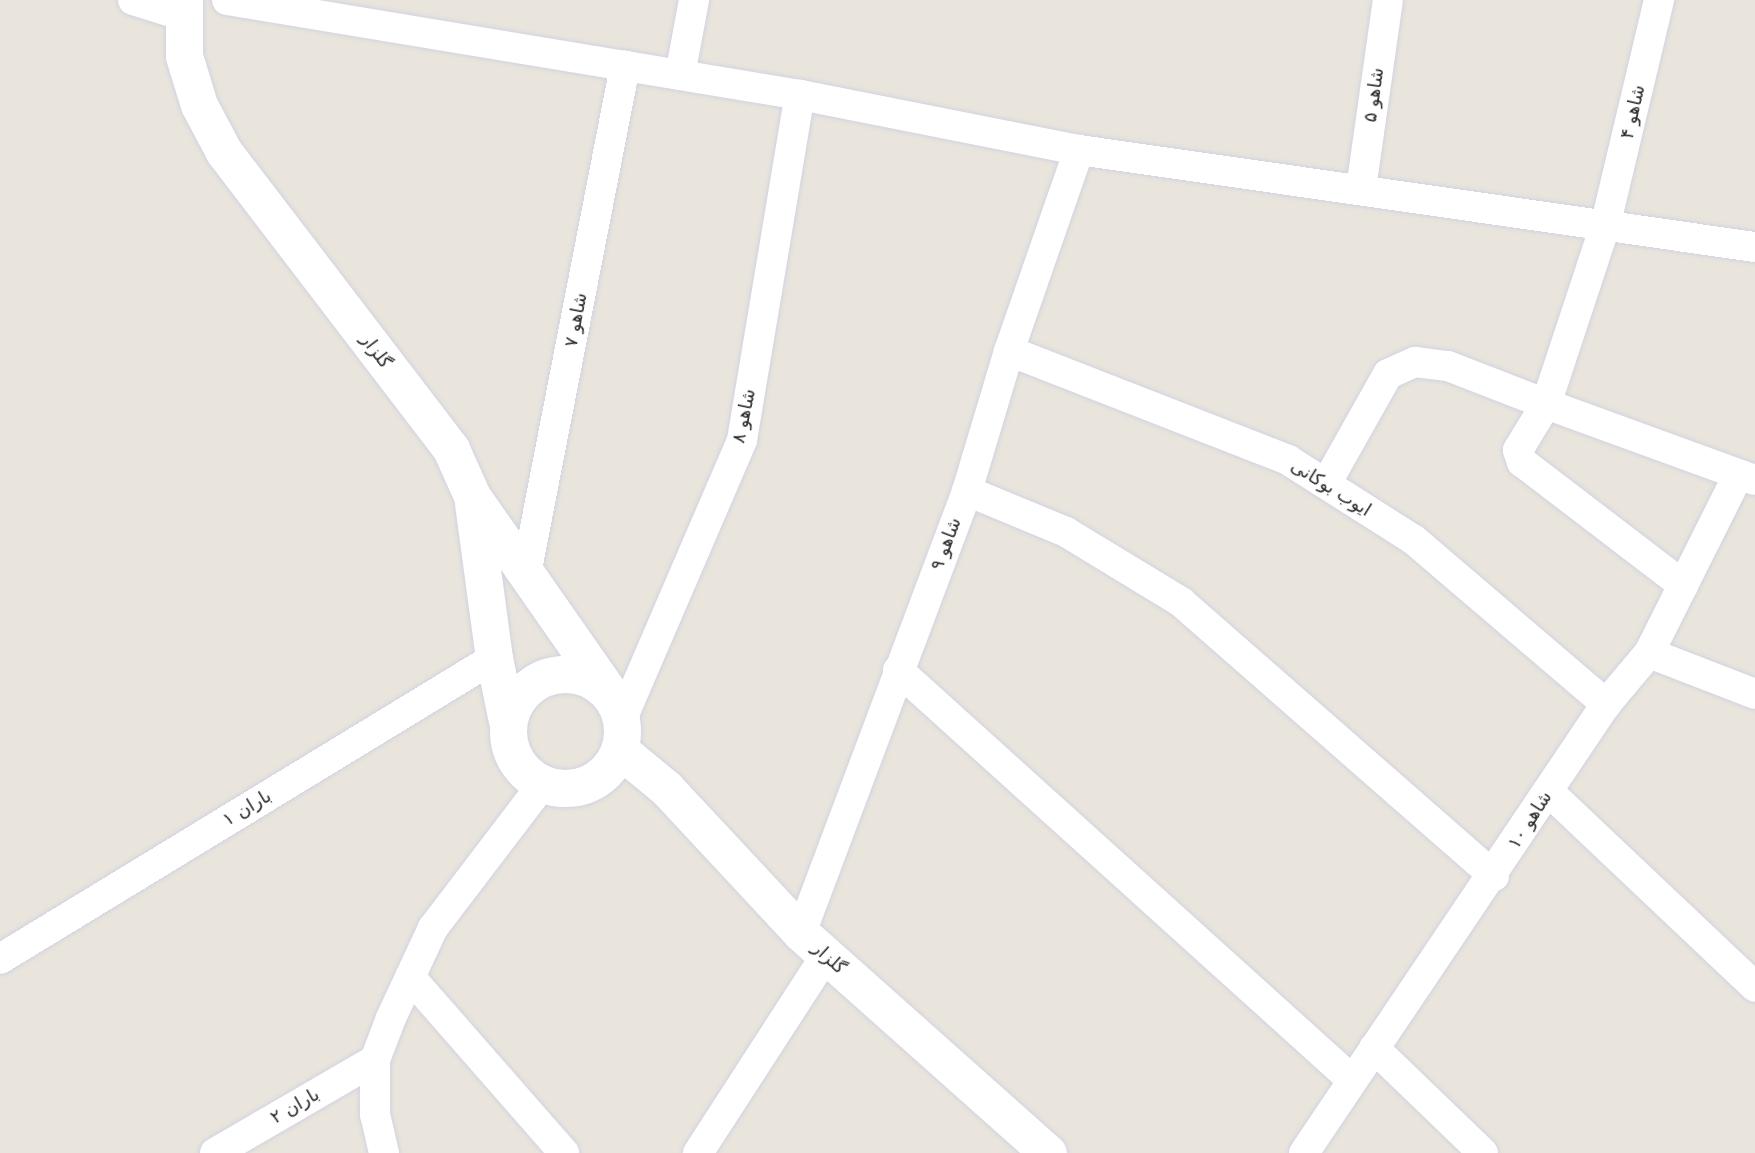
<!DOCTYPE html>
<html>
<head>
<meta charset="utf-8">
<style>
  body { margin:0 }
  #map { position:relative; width:1755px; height:1153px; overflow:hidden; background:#eae5dc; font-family:"DejaVu Sans",Vazirmatn,sans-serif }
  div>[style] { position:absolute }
  .roads { filter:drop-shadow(0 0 2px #d1d3e0) drop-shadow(0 0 2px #d1d3e0) }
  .minor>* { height:30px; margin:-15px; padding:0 15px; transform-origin:15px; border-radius:15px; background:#fff }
  .tertiary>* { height:37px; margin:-18.5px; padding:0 18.5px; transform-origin:18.5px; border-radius:18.5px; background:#fff }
  .tertiary>.ring { margin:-18.5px; padding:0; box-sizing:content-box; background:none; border:37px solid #fff; border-radius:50% }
  span { translate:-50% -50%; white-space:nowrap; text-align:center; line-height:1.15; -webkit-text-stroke:5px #fff; paint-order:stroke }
  .street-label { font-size:18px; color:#292929 }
</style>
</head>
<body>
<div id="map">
  <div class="roads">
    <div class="minor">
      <div style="left:133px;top:0;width:50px;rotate:17.4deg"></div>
      <div style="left:227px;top:0;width:581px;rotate:9.41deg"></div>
      <div style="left:800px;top:95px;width:284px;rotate:11.2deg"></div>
      <div style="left:1079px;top:150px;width:683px;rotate:8.17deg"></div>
      <div style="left:1659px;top:0;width:229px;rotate:103.4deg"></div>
      <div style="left:1606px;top:223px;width:191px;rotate:108.3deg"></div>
      <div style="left:1546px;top:404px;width:222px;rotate:20deg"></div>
      <div style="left:680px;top:75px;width:76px;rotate:-79.4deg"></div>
      <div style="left:1361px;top:189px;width:191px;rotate:-81.9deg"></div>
      <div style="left:1009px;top:351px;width:300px;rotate:21.3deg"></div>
      <div style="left:1288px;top:460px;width:149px;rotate:32.4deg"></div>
      <div style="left:1414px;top:540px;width:253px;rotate:40.5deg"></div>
      <div style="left:1326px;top:484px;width:126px;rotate:-60.6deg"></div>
      <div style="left:1388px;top:374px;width:30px;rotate:-24deg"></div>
      <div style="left:1415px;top:362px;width:33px;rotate:7deg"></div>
      <div style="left:1448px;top:366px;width:105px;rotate:21.2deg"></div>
      <div style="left:1546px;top:404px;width:54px;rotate:121.3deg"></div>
      <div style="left:1518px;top:450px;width:13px;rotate:72deg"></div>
      <div style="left:1522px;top:462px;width:203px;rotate:37.4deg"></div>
      <div style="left:967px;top:491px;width:107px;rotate:22.5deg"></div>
      <div style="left:1066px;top:532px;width:135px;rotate:31.3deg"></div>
      <div style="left:1181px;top:602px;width:416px;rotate:41.2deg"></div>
      <div style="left:526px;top:574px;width:518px;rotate:-78.97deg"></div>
      <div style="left:1649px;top:653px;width:114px;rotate:21.1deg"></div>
      <div style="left:898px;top:670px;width:612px;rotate:42.08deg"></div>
      <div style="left:622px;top:719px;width:304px;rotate:-66.7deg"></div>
      <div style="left:742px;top:440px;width:350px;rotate:-80.5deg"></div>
      <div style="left:1548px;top:791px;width:285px;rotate:43.4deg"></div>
      <div style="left:801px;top:933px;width:472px;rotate:-69.4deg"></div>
      <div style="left:967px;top:491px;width:146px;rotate:-73.3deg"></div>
      <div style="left:1009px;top:351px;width:213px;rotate:-70.8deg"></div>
      <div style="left:0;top:959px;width:578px;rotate:-31.35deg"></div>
      <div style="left:410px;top:977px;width:234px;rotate:48.8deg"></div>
      <div style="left:1374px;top:1048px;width:151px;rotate:43.9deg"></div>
      <div style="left:215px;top:1153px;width:185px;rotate:-30.2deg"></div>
      <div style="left:384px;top:1153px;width:39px;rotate:-103deg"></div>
      <div style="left:375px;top:1115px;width:55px;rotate:-90deg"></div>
      <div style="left:375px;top:1060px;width:45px;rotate:-69.1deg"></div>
      <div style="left:391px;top:1018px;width:99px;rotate:-65deg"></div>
      <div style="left:433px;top:928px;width:180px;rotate:-52.7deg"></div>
      <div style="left:698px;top:1153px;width:236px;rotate:-57.1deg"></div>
      <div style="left:1304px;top:1153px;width:541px;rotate:-56.07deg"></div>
      <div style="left:1606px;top:704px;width:67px;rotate:-49.9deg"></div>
      <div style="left:1649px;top:653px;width:197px;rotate:-63.4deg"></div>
    </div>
    <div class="tertiary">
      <div style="left:184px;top:0;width:56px;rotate:90deg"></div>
      <div style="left:184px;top:56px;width:51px;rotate:73deg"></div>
      <div style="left:199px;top:105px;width:53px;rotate:62deg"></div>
      <div style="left:224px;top:152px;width:374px;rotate:52.6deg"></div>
      <div style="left:451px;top:449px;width:51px;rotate:65.9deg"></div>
      <div style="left:472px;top:496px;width:238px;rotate:55.1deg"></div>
      <div style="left:473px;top:503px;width:156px;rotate:82.3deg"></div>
      <div style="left:494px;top:658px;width:64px;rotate:78.3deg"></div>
      <div class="ring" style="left:508px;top:674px;width:77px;height:77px"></div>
      <div style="left:620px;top:750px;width:60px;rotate:39.6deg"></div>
      <div style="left:666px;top:788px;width:198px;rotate:47deg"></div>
      <div style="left:801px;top:933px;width:331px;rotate:41.7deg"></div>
    </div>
  </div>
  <div class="street-label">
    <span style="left:1374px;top:95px;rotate:-82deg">شاهو ۵</span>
    <span style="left:1633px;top:112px;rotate:-77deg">شاهو ۴</span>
    <span style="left:576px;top:320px;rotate:-79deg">شاهو ۷</span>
    <span style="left:376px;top:351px;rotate:53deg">گلزار</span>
    <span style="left:744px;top:416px;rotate:-78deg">شاهو ۸</span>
    <span style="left:1331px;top:488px;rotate:32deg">ایوب بوکانی</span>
    <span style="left:946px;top:544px;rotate:-69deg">شاهو ۹</span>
    <span style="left:247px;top:808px;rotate:-31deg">باران ۱</span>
    <span style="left:1530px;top:820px;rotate:-57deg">شاهو ۱۰</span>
    <span style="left:829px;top:958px;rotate:42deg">گلزار</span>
    <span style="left:295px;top:1106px;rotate:-30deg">باران ۲</span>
  </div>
</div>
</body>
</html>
